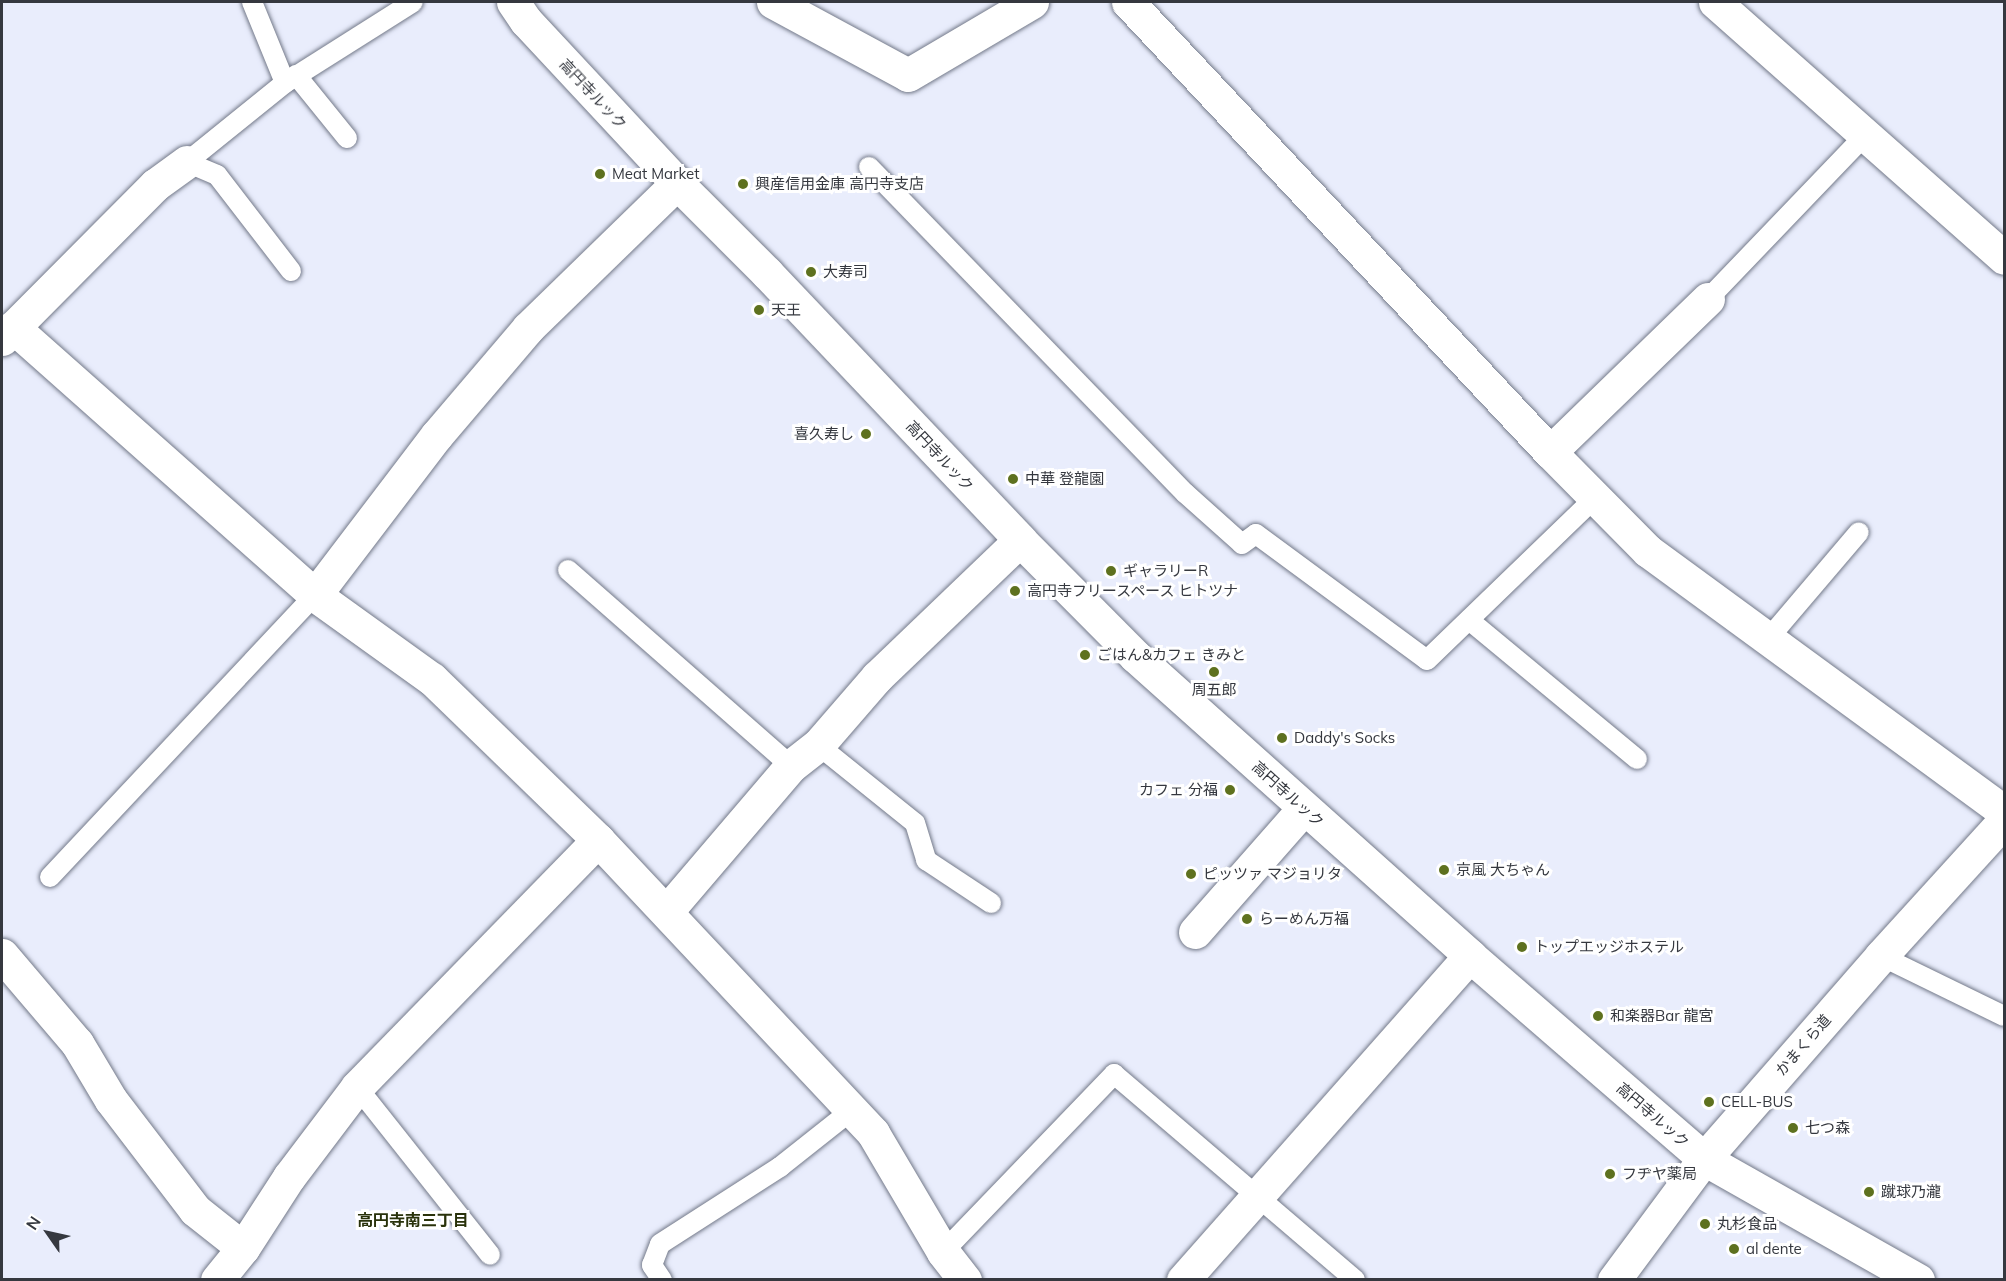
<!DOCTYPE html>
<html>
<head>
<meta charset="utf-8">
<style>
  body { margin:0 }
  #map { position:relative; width:2006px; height:1281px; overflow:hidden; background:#e9edfc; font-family:Mulish,"Noto Sans JP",sans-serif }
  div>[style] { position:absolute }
  .roads { filter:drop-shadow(0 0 2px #737989) drop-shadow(0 0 2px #737989) }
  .lane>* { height:20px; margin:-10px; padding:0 10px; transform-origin:10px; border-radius:10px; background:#fff }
  .street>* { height:33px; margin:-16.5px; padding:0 16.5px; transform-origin:16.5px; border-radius:16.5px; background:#fff }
  .dots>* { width:16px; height:16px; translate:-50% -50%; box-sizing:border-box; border:3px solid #fff; border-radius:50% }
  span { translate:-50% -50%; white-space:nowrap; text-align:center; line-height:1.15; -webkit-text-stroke:6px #fff; paint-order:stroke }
  .street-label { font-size:15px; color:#35383f }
  .poi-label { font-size:15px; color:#35383f }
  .left { translate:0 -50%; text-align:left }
  .right { translate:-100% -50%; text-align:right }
  .neighbourhood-label { font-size:16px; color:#29320b; font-weight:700 }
  .frame { position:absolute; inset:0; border:3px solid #35383f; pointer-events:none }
  .north { position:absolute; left:18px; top:1203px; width:60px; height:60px; -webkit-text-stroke:4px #fff; paint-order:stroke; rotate:304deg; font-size:16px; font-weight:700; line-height:24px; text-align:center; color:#35383f }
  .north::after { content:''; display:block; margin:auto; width:21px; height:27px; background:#35383f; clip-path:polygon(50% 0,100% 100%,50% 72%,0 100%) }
</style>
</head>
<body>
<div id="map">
  <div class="roads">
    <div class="lane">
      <div style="left:252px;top:2px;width:87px;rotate:67.8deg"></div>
      <div style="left:296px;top:75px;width:81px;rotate:51deg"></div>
      <div style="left:869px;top:167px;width:454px;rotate:45.9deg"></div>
      <div style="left:1185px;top:493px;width:76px;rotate:41.8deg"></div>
      <div style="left:1242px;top:544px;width:17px;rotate:-36deg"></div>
      <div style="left:1256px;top:534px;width:212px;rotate:36.4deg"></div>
      <div style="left:1427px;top:660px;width:233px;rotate:-44deg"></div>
      <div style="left:291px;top:271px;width:121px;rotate:-127.6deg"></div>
      <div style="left:217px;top:175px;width:33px;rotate:-157deg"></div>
      <div style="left:187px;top:162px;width:126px;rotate:-38.9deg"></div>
      <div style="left:285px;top:83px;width:151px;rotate:-32.3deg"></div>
      <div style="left:1708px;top:299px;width:227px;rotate:-46.2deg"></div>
      <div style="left:568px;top:570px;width:297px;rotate:41.3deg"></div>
      <div style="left:1469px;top:620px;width:218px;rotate:39.6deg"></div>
      <div style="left:1768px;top:639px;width:140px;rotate:-49.6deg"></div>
      <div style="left:818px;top:745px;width:124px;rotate:38.8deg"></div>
      <div style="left:915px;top:823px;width:39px;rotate:73deg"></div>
      <div style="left:926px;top:860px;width:78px;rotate:33.5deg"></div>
      <div style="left:50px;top:877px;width:387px;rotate:-46.8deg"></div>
      <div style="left:1881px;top:956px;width:137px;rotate:26deg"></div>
      <div style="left:357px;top:1087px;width:214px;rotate:51.6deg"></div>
      <div style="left:943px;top:1252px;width:247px;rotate:-46.1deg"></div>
      <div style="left:1114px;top:1074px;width:317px;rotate:40.5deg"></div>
      <div style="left:662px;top:1280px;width:18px;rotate:-124deg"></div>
      <div style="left:652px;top:1265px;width:22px;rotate:-69deg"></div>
      <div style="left:660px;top:1244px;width:143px;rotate:-32.7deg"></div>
      <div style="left:780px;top:1167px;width:92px;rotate:-38.4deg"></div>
    </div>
    <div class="street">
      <div style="left:513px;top:2px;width:23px;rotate:56deg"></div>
      <div style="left:526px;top:21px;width:221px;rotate:47deg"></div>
      <div style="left:677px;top:183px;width:127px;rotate:45deg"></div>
      <div style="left:767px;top:273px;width:368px;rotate:46.5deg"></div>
      <div style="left:1020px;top:540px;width:163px;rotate:45.2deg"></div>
      <div style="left:1135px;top:656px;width:450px;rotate:41.8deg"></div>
      <div style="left:1470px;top:956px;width:310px;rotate:40.9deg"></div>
      <div style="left:1704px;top:1159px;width:246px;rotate:29.5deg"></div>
      <div style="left:773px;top:2px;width:153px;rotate:28.4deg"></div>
      <div style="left:908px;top:75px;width:144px;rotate:-30.5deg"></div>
      <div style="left:1128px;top:2px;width:617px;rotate:46.84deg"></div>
      <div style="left:1550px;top:452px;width:139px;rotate:45.3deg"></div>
      <div style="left:1648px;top:551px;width:441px;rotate:36.2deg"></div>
      <div style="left:1715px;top:2px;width:386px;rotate:41.5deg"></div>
      <div style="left:13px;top:327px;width:404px;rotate:41.6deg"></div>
      <div style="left:315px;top:595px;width:144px;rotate:35.7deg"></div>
      <div style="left:432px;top:679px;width:231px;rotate:44.1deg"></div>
      <div style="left:598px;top:840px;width:402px;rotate:46.8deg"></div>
      <div style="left:873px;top:1133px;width:138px;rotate:59.5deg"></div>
      <div style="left:943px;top:1252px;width:36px;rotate:52deg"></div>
      <div style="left:2px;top:339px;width:217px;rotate:-45.2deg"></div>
      <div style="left:155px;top:185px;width:39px;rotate:-36deg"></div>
      <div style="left:1550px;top:452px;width:220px;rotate:-44.1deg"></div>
      <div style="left:315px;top:595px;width:201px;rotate:-52.7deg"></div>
      <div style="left:437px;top:435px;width:140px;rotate:-49.6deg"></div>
      <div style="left:528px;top:328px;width:208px;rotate:-44.2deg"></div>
      <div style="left:667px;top:911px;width:191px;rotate:-49.5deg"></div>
      <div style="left:791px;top:766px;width:34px;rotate:-38deg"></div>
      <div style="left:818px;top:745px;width:90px;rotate:-49.1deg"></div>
      <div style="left:877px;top:677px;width:198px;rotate:-43.8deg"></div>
      <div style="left:1195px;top:932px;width:165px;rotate:-48.7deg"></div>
      <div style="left:2px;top:955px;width:116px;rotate:49.6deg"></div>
      <div style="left:77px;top:1043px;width:66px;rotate:59.2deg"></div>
      <div style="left:111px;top:1100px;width:138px;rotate:52.6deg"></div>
      <div style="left:195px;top:1210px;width:61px;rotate:38.4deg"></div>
      <div style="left:217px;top:1280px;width:41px;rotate:-50.9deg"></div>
      <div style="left:243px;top:1248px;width:85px;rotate:-57.1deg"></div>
      <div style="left:289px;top:1177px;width:113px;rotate:-52.9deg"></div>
      <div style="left:357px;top:1087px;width:345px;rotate:-45.7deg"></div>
      <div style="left:1183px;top:1280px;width:433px;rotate:-48.5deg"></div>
      <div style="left:1614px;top:1280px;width:151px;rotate:-53.4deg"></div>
      <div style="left:1704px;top:1159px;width:269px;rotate:-48.9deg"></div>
      <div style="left:1881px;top:956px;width:183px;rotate:-47.7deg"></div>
    </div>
  </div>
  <div class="dots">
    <div style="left:600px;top:174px;background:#5e711f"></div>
    <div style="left:743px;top:184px;background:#5e711f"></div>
    <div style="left:811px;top:272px;background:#5e711f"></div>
    <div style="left:759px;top:310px;background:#5e711f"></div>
    <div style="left:866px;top:434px;background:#5e711f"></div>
    <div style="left:1013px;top:479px;background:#5e711f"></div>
    <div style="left:1111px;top:571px;background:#5e711f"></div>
    <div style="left:1015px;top:591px;background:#5e711f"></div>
    <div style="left:1085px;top:655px;background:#5e711f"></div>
    <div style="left:1214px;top:672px;background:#5e711f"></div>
    <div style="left:1282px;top:738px;background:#5e711f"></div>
    <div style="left:1230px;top:790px;background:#5e711f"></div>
    <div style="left:1444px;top:870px;background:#5e711f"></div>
    <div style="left:1191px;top:874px;background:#5e711f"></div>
    <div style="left:1247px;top:919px;background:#5e711f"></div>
    <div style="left:1522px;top:947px;background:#5e711f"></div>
    <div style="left:1598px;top:1016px;background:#5e711f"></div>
    <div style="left:1709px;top:1102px;background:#5e711f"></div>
    <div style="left:1793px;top:1128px;background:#5e711f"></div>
    <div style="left:1610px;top:1174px;background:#5e711f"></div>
    <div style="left:1869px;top:1192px;background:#5e711f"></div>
    <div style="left:1705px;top:1224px;background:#5e711f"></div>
    <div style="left:1734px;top:1249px;background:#5e711f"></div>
  </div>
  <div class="street-label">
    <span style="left:593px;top:94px;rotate:47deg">高円寺ルック</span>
    <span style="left:940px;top:456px;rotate:47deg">高円寺ルック</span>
    <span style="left:1288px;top:794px;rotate:42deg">高円寺ルック</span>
    <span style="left:1803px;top:1045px;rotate:-49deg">かまくら道</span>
    <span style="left:1653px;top:1115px;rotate:41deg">高円寺ルック</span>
  </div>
  <div class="poi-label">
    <span class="left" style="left:612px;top:174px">Meat Market</span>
    <span class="left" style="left:755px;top:184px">興産信用金庫 高円寺支店</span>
    <span class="left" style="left:823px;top:272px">大寿司</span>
    <span class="left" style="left:771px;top:310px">天王</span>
    <span class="right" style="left:854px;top:434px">喜久寿し</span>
    <span class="left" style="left:1025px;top:479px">中華 登龍園</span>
    <span class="left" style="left:1123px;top:571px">ギャラリーR</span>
    <span class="left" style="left:1027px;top:591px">高円寺フリースペース ヒトツナ</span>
    <span class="left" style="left:1097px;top:655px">ごはん&amp;カフェ きみと</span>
    <span style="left:1214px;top:690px">周五郎</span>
    <span class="left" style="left:1294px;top:738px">Daddy's Socks</span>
    <span class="right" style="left:1218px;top:790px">カフェ 分福</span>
    <span class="left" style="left:1456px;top:870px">京風 大ちゃん</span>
    <span class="left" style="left:1203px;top:874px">ピッツァ マジョリタ</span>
    <span class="left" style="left:1259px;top:919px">らーめん万福</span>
    <span class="left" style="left:1534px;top:947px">トップエッジホステル</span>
    <span class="left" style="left:1610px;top:1016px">和楽器Bar 龍宮</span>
    <span class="left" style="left:1721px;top:1102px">CELL-BUS</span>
    <span class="left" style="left:1805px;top:1128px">七つ森</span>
    <span class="left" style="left:1622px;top:1174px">フヂヤ薬局</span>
    <span class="left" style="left:1881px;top:1192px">蹴球乃瀧</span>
    <span class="left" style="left:1717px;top:1224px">丸杉食品</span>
    <span class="left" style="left:1746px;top:1249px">al dente</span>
  </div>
  <div class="neighbourhood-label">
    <span style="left:413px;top:1220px">高円寺南三丁目</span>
  </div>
  <div class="frame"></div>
  <div class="north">N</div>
</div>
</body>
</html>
